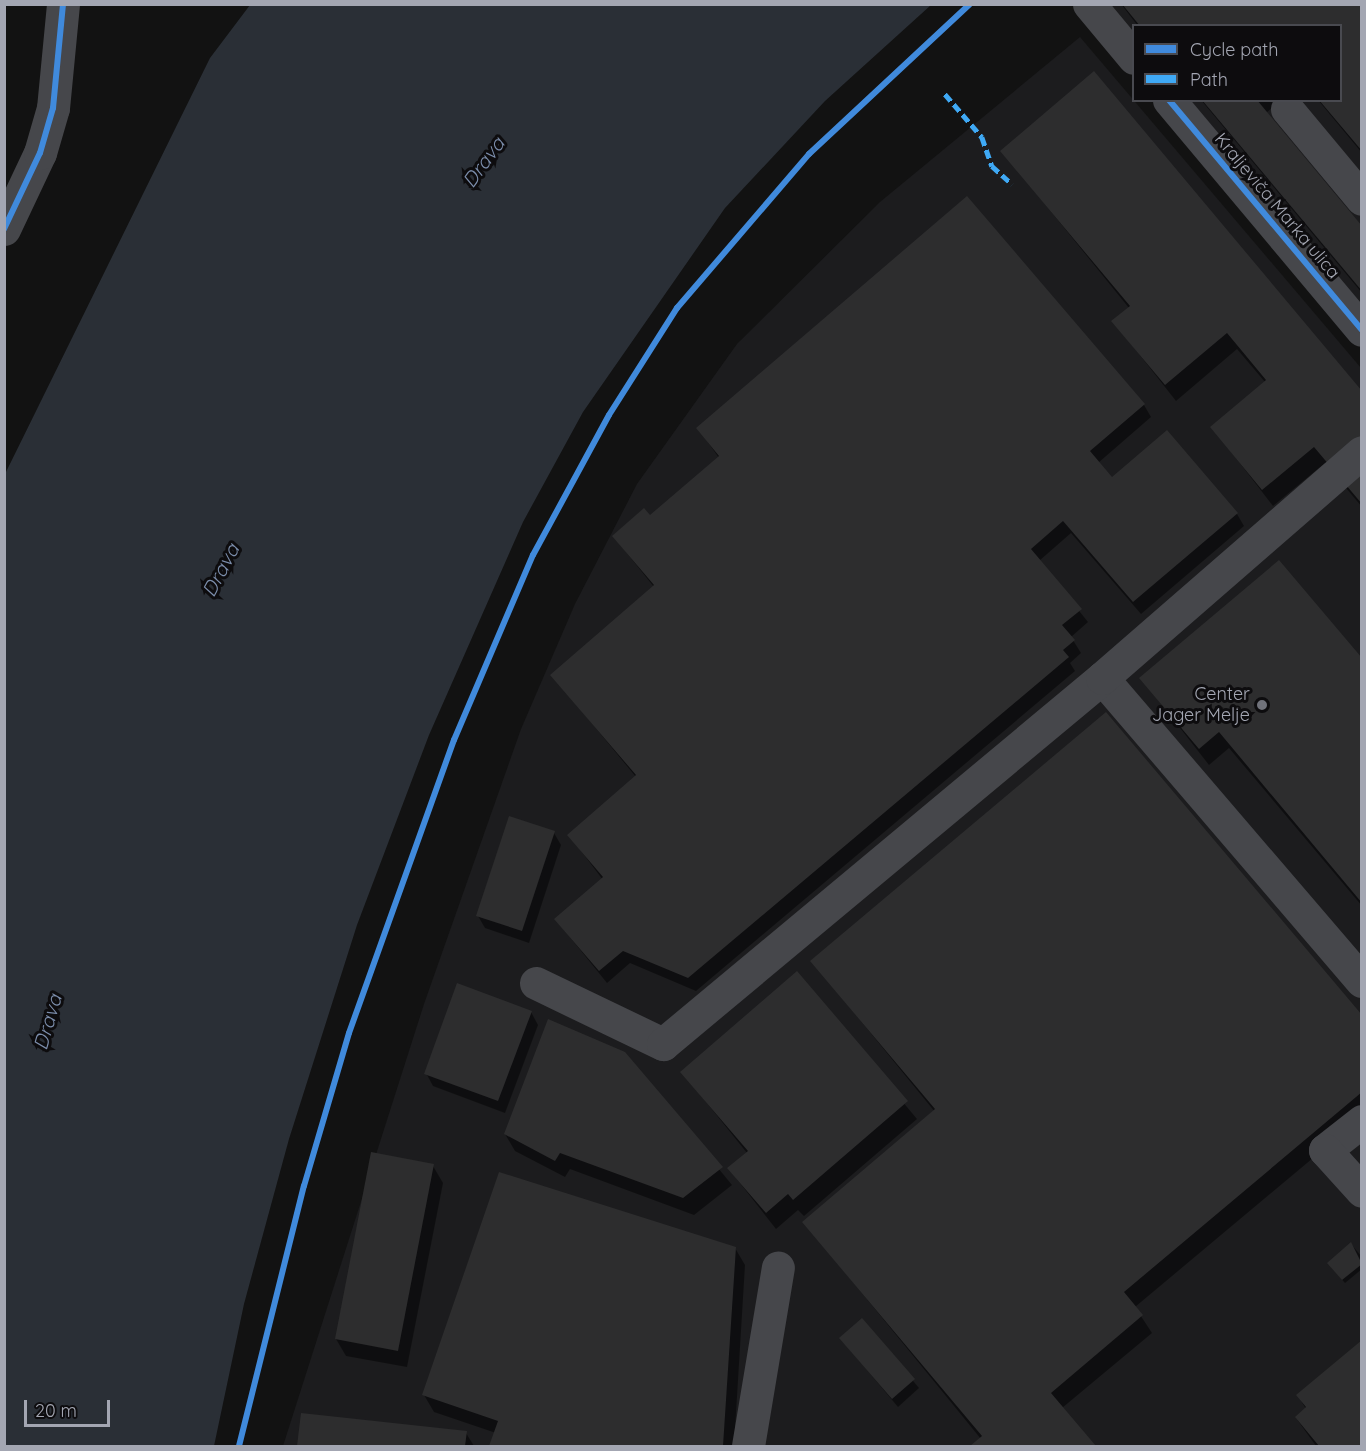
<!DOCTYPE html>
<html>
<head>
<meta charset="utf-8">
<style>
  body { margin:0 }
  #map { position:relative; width:1366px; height:1451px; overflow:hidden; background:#121212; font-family:Quicksand,sans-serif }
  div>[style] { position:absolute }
  .built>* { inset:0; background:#1c1c1e }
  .water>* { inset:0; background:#2a2f36 }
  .shadow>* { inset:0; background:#0007 }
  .building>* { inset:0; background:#2d2d2e }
  .minor>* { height:33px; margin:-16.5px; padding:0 16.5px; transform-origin:16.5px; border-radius:16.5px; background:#46474b }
  .quiet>* { height:4.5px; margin-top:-2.25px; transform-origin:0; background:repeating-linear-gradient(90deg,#3fa9f5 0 9px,transparent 0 13.5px) }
  .cycleway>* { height:6px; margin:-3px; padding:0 3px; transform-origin:3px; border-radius:3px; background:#408adc }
  .dots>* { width:16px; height:16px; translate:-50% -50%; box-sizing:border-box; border:3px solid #0d0c0e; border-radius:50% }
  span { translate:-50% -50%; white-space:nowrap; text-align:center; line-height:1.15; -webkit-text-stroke:6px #0d0c0e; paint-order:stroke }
  .street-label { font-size:18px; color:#a3a6b2 }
  .poi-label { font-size:18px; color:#a3a6b2 }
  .right { translate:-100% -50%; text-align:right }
  .water-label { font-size:20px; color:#7c8eac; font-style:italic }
  .frame { position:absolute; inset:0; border:6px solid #a3a6b2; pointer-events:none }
  .legend { position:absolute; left:1132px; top:24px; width:210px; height:78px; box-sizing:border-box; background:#0d0c0e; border:2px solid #494a50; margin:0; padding:8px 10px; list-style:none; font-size:18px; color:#a3a6b2 }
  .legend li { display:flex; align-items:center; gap:12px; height:30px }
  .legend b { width:30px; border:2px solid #494a50 }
  .scale { position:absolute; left:24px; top:1400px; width:86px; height:27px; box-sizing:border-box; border:3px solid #a3a6b2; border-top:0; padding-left:8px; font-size:18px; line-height:21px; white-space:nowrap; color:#a3a6b2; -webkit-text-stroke:4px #0d0c0e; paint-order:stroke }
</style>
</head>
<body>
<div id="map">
  <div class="built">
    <div style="clip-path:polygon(1110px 5px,1361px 5px,1361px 304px,1191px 101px,1340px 100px,1340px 26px,1134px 26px,1133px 32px)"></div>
    <div style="clip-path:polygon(1080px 37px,1361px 368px,1361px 1446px,283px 1446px,424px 1004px,521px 729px,575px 604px,637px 484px,737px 344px,880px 202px)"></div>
  </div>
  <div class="water">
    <div style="clip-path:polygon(250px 5px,931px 5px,825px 101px,725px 208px,583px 412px,523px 522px,429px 735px,357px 925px,289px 1139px,244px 1304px,214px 1446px,5px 1446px,5px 474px,210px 58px)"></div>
  </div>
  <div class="shadow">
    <div style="clip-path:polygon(1121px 4px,1362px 4px,1362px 153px,1318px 100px,1340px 100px,1340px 26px,1138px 26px)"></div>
    <div style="clip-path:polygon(1201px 100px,1281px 100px,1266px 113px,1362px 228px,1362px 293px)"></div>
    <div style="clip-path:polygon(1002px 151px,1362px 396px,1362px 507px,1325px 463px,1273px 506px,1212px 427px,1265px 382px,1237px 349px,1176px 401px,1113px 321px,1129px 308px)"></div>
    <div style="clip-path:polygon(1144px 405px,1151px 417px,1098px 463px,1112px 479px,1237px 514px,1244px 526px,1141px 614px,1071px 533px,1039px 561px,1088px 622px,1071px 637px,1081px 653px,1070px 663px,1075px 671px,696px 991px,630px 963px,607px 983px,556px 920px,603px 880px,569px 835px,636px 777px,552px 675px,654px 587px,614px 537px,650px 517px,719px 458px,698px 428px)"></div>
    <div style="clip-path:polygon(1362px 661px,1362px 906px,1229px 748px,1209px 765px,1141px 678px)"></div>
    <div style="clip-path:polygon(554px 833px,561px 845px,529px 943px,485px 928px,478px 916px)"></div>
    <div style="clip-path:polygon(812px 961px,1362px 1017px,1362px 1117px,1135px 1307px,1152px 1333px,1062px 1408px,1094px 1446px,972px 1446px,981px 1439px,804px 1222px,935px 1112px)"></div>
    <div style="clip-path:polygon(796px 974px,917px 1119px,804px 1216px,798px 1210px,776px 1229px,729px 1169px,747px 1153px,682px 1072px)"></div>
    <div style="clip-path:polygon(531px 1012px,538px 1025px,505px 1113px,433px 1086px,426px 1073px)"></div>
    <div style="clip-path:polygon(624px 1053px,732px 1185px,694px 1215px,570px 1169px,565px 1177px,515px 1151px,505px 1134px)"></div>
    <div style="clip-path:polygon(433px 1166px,443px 1183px,407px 1367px,346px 1356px,336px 1339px)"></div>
    <div style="clip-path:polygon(1351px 1244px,1362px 1257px,1362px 1269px,1345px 1283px,1331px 1267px)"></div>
    <div style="clip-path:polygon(735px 1248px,745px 1265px,734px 1446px,491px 1446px,496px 1433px,434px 1412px,424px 1395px)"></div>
    <div style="clip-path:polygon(862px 1320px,919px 1388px,898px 1407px,841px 1339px)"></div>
    <div style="clip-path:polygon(1362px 1342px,1362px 1446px,1316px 1446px,1296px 1418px,1306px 1409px,1298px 1396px)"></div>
    <div style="clip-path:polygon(303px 1414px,466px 1433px,474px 1446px,299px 1446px)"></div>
  </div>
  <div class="building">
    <div style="clip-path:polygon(1122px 4px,1362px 4px,1362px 151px,1319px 100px,1340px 100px,1340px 26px,1140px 26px)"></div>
    <div style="clip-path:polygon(1094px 71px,1362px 391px,1362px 504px,1314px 447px,1262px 490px,1210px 427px,1266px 380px,1227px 333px,1165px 385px,1111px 321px,1130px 306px,1000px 151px)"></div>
    <div style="clip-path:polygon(1202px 100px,1257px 100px,1362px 226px,1362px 291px)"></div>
    <div style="clip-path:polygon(967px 196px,1145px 404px,1090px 451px,1112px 477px,1167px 430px,1238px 513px,1133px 602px,1063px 521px,1031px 549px,1082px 609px,1062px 625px,1075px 640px,1063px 650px,1069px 657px,688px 978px,623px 951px,599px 971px,554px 919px,603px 877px,567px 835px,636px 775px,550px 675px,654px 585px,612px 536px,644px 508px,650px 515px,719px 456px,696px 428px)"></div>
    <div style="clip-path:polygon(1279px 560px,1362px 658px,1362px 903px,1219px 732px,1199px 749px,1139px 678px)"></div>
    <div style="clip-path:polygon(1106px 712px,1362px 1015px,1362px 1092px,1124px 1292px,1143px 1315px,1051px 1393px,1096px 1446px,970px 1446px,982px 1436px,802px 1222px,935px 1109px,810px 961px)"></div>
    <div style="clip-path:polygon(509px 816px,555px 831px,522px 931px,476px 916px)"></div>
    <div style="clip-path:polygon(797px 971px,908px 1101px,793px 1200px,788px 1194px,766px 1213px,727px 1168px,748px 1151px,680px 1072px)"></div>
    <div style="clip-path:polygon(457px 983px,532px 1011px,498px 1101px,424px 1074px)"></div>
    <div style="clip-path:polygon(548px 1019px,625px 1052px,723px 1167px,683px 1198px,560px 1153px,555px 1161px,504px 1134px)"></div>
    <div style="clip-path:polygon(371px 1152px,434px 1164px,398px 1351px,335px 1339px)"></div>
    <div style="clip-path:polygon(499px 1172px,736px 1247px,723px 1446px,489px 1446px,498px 1421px,422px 1395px)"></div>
    <div style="clip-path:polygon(1351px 1242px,1362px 1264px,1342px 1280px,1327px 1263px)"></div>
    <div style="clip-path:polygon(862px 1318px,915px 1379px,892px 1399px,839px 1338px)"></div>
    <div style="clip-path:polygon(1362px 1340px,1362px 1446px,1319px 1446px,1295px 1417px,1306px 1407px,1296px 1395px)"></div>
    <div style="clip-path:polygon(301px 1413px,467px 1431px,465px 1446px,297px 1446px)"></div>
  </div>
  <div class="minor">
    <div style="left:1089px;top:4px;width:70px;rotate:50.2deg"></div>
    <div style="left:1169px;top:100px;width:300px;rotate:50deg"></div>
    <div style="left:1287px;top:109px;width:117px;rotate:50.2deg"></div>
    <div style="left:4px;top:229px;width:84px;rotate:-64.7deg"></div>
    <div style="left:40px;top:153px;width:47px;rotate:-73.9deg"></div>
    <div style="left:53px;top:108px;width:104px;rotate:-84.5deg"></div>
    <div style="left:1102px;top:678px;width:399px;rotate:49.4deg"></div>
    <div style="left:536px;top:983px;width:141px;rotate:25.7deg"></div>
    <div style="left:663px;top:1044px;width:572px;rotate:-39.82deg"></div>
    <div style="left:1102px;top:678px;width:344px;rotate:-41deg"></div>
    <div style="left:1362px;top:1121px;width:47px;rotate:141.9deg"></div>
    <div style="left:1325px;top:1150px;width:55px;rotate:47.9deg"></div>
    <div style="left:748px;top:1446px;width:181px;rotate:-80.5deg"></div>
  </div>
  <div class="quiet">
    <div style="left:945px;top:94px;width:57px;rotate:49.3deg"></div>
    <div style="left:982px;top:137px;width:31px;rotate:71deg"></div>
    <div style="left:992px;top:166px;width:27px;rotate:42deg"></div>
  </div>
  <div class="cycleway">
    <div style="left:1169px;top:100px;width:300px;rotate:50deg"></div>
    <div style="left:4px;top:229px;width:84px;rotate:-64.7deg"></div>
    <div style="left:40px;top:153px;width:47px;rotate:-73.9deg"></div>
    <div style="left:53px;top:108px;width:104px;rotate:-84.5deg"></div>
    <div style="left:239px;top:1446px;width:268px;rotate:-76deg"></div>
    <div style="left:304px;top:1186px;width:159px;rotate:-73.6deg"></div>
    <div style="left:349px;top:1033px;width:311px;rotate:-70.3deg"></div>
    <div style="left:454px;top:740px;width:201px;rotate:-66.9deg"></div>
    <div style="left:533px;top:555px;width:159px;rotate:-61.5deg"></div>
    <div style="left:609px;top:415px;width:127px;rotate:-57.6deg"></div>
    <div style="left:677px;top:308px;width:203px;rotate:-49.4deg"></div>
    <div style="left:809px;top:154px;width:220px;rotate:-43deg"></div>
  </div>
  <div class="dots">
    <div style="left:1262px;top:705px;background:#70727a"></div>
  </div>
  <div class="street-label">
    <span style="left:1277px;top:206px;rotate:50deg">Kraljeviča Marka ulica</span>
  </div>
  <div class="poi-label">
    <span class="right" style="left:1250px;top:705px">Center<br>Jager Melje</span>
  </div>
  <div class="water-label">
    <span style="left:483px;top:162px;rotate:-54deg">Drava</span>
    <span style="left:220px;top:570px;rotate:-62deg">Drava</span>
    <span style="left:47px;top:1022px;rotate:-74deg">Drava</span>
  </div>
  <div class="frame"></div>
  <ul class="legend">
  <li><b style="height:8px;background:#408adc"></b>Cycle path</li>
  <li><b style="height:8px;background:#3fa9f5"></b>Path</li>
  </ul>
  <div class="scale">20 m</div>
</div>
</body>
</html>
